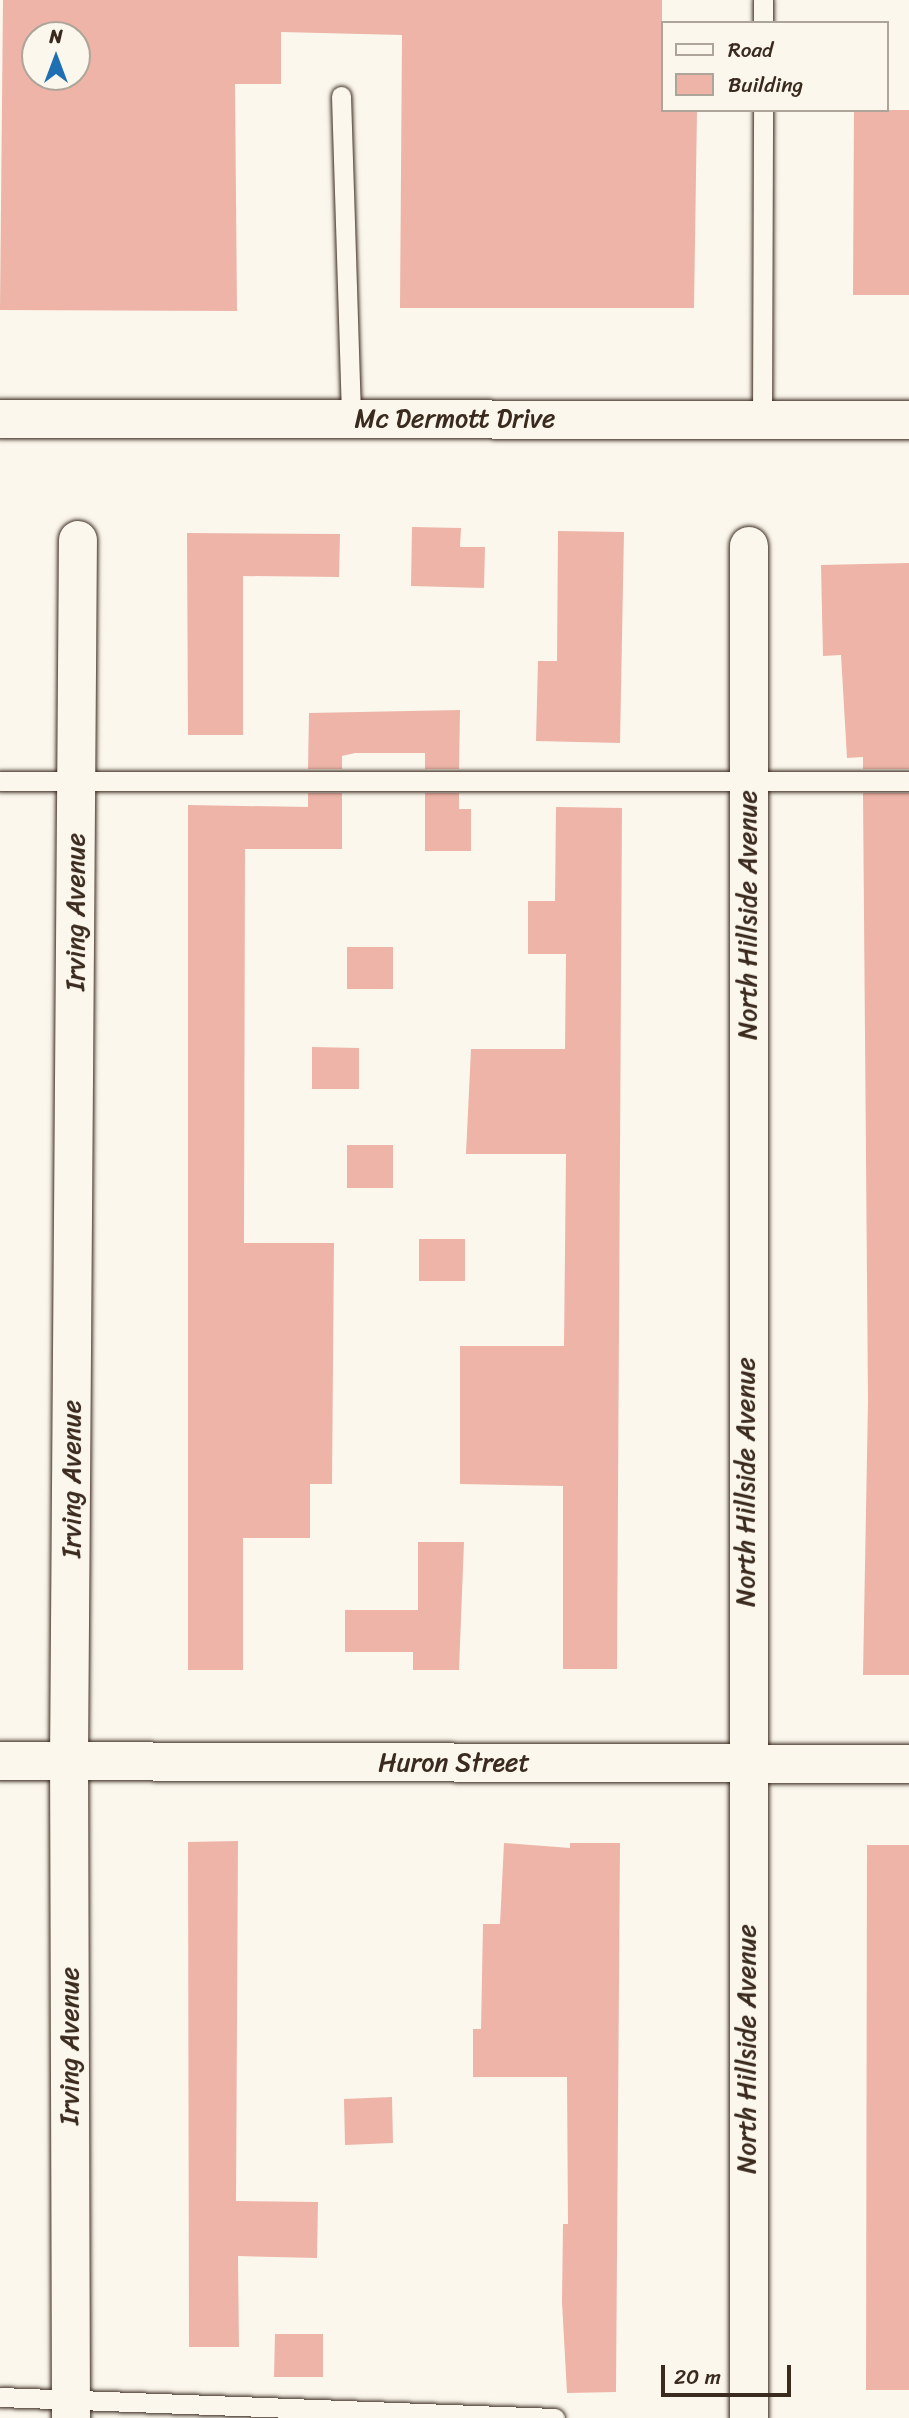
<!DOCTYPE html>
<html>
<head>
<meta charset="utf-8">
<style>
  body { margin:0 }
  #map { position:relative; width:909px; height:2418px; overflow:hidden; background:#fbf7ec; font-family:Sriracha,sans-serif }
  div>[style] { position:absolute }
  .building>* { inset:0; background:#eeb4a8 }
  .roads { filter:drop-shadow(0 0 2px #3b2a1e) drop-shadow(0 0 2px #3b2a1e) }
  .service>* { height:19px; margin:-9.5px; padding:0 9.5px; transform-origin:9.5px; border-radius:9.5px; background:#fbf7ec }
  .minor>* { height:38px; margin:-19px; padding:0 19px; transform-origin:19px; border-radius:19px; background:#fbf7ec }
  span { translate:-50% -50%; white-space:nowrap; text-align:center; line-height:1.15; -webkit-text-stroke:6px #fbf7ec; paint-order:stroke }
  .street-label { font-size:26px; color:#3b2a1e }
  .legend { position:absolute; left:661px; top:21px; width:228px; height:91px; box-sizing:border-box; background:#fbf7ec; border:2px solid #aea59a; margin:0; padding:9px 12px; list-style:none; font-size:21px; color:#3b2a1e }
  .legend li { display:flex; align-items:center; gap:14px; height:35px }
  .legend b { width:35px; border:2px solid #aea59a }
  .north { position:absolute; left:21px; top:21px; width:70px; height:70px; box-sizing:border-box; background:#fbf7ec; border:2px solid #aea59a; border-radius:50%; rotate:0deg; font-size:19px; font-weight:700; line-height:28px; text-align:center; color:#3b2a1e }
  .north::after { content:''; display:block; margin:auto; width:24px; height:32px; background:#1f6fb2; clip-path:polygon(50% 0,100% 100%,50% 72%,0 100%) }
  .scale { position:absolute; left:661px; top:2365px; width:130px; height:32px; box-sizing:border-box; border:4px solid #3b2a1e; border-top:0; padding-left:9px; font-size:21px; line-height:24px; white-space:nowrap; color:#3b2a1e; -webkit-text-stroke:5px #fbf7ec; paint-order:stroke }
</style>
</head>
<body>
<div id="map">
  <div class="building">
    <div style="clip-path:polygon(evenodd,3px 0,662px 0,662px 110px,697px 110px,694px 308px,400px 308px,402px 35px,281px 32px,281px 84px,235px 84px,237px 311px,0 310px,3px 0,35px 35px,77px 35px,77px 77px,35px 77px,35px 35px)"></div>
    <div style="clip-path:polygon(854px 110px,909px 110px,909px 295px,853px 295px)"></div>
    <div style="clip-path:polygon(412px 527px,461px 528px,460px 547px,485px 547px,484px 588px,411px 586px)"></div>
    <div style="clip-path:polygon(558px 531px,624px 532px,620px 743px,536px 741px,538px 661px,557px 661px)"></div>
    <div style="clip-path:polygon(187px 533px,340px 534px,339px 577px,243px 576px,243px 735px,188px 735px)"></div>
    <div style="clip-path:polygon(909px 563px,909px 769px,863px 769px,863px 757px,847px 758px,841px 655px,823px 656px,821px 565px)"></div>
    <div style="clip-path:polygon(460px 710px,459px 769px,425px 769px,425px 753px,355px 753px,342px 756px,342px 769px,308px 769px,309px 713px)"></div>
    <div style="clip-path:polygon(308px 793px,342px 793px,342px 849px,245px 849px,244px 1243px,334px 1243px,332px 1484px,310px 1484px,310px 1538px,243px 1538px,243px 1670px,188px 1670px,188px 805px,308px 807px)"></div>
    <div style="clip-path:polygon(425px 793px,459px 793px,459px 809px,471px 809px,471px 851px,425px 851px)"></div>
    <div style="clip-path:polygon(863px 793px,909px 793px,909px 1675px,863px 1675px,868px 1401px)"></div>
    <div style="clip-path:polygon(556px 807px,622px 808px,617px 1669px,563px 1669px,563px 1486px,460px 1484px,460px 1346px,564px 1346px,566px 1154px,466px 1154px,471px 1049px,565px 1049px,566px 954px,528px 954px,528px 901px,555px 901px)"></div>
    <div style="clip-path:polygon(347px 947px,393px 947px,393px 989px,347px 989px)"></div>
    <div style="clip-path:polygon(312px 1047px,359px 1048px,359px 1089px,312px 1089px)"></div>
    <div style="clip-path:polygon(347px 1145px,393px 1145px,393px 1188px,347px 1188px)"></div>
    <div style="clip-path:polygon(419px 1239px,465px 1239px,465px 1281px,419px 1281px)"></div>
    <div style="clip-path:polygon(418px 1542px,464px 1542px,459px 1670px,413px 1670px,413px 1652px,345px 1652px,345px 1610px,418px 1610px)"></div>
    <div style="clip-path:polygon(238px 1841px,236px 2201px,318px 2202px,317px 2258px,238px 2256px,239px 2347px,189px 2347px,188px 1842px)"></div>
    <div style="clip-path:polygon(504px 1843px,570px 1848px,570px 1843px,620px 1843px,616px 2392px,567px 2393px,562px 2302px,563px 2224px,568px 2224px,567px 2077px,473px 2077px,473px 2029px,481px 2029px,483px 1924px,500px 1924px)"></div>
    <div style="clip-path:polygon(867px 1845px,909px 1845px,909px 2390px,866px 2390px)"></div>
    <div style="clip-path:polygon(392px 2097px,393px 2143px,345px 2145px,344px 2099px)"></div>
    <div style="clip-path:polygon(275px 2334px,323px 2334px,323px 2377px,274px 2377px)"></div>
  </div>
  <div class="roads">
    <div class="service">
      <div style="left:763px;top:23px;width:23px;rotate:-90deg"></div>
      <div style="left:341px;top:96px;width:323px;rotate:88.2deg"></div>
      <div style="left:762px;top:418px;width:308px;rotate:-89.8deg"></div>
      <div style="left:0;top:781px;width:909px"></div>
      <div style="left:0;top:2397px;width:555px;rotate:2.17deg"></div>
    </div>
    <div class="minor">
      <div style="left:0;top:419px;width:909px;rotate:0.06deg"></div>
      <div style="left:0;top:1761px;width:909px;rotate:0.19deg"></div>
      <div style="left:71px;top:2418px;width:656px;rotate:-90.17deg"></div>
      <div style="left:69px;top:1762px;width:1222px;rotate:-89.58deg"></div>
      <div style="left:749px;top:2418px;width:1872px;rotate:-90deg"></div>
    </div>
  </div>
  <div class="street-label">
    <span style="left:455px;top:419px">Mc Dermott Drive</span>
    <span style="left:76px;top:912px;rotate:-90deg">Irving Avenue</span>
    <span style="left:748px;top:915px;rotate:-90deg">North Hillside Avenue</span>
    <span style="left:72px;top:1479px;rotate:-90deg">Irving Avenue</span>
    <span style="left:746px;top:1482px;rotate:-90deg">North Hillside Avenue</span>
    <span style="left:454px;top:1763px">Huron Street</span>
    <span style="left:70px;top:2046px;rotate:-90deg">Irving Avenue</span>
    <span style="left:747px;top:2049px;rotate:-90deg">North Hillside Avenue</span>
  </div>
  <ul class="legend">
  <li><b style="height:9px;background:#fbf7ec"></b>Road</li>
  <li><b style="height:19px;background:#eeb4a8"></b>Building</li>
  </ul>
  <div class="north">N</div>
  <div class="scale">20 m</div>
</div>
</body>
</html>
